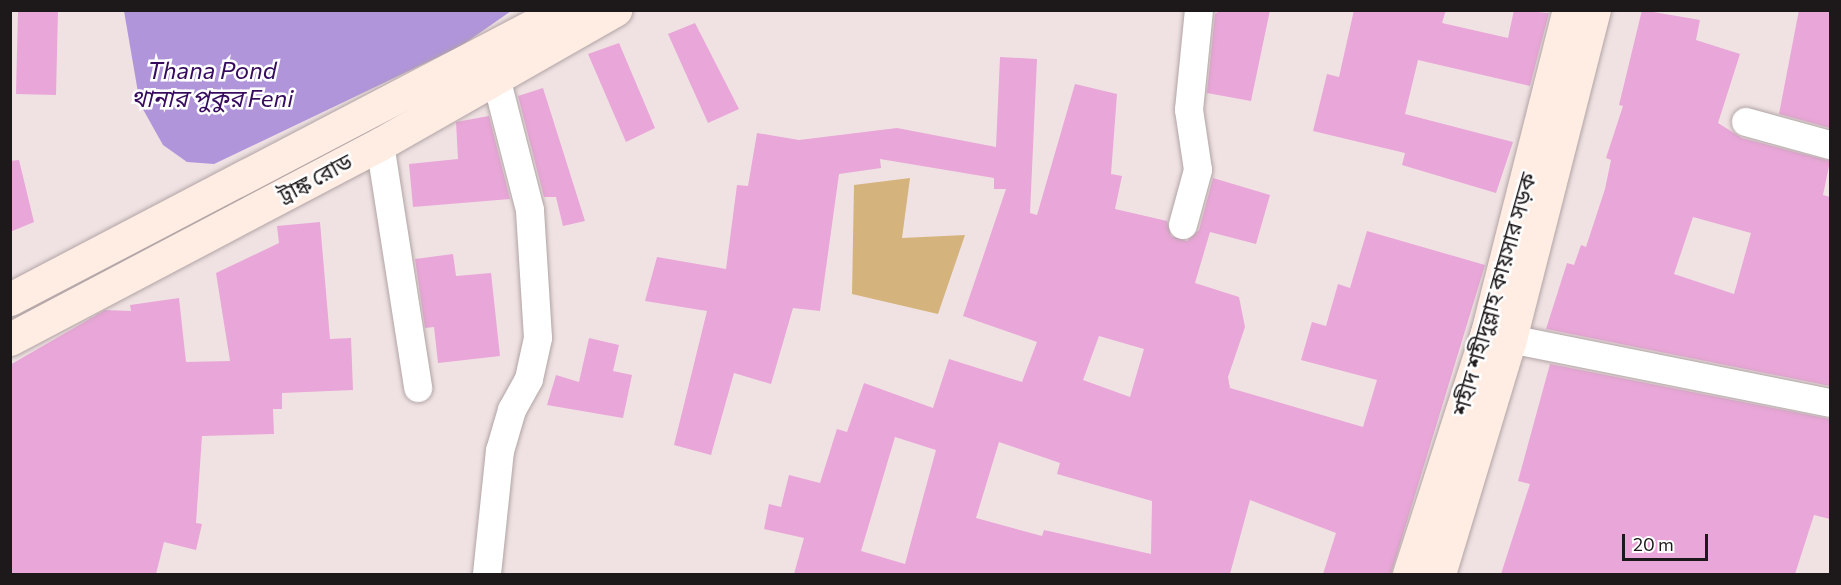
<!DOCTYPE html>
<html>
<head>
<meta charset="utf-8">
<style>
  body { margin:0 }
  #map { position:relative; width:1841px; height:585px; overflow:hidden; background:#f0e2e3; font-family:Commissioner,"Noto Sans Bengali",sans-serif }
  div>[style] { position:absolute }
  .green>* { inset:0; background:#d4b37d }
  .water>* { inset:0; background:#b095da }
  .building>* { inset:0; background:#e9a6d8 }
  .roads { filter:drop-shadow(0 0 2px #b1a4a5) drop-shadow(0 0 2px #b1a4a5) }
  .minor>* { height:28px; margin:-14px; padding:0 14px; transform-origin:14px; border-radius:14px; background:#fff }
  .secondary>* { height:33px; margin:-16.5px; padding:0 16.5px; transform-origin:16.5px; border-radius:16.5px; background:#ffece3 }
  span { translate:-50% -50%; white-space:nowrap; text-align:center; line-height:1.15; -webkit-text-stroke:5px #fff; paint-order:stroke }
  .street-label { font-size:22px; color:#1d1819 }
  .water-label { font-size:24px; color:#370b5e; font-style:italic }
  .frame { position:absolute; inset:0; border:12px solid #1d1819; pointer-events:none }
  .scale { position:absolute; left:1622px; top:534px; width:86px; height:27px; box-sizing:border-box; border:3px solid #1d1819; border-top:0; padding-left:8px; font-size:18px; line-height:21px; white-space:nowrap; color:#1d1819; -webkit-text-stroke:4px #fff; paint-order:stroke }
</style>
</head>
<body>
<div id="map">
  <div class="green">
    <div style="clip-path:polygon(910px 178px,902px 238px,965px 235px,938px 314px,852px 294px,854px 185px)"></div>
  </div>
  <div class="water">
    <div style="clip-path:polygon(124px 11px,511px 11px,461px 46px,214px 164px,187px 162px,163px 145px,140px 104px)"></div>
  </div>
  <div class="building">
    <div style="clip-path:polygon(18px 10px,58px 10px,56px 95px,16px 94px)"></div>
    <div style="clip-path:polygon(1221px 10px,1270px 10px,1251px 101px,1207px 93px,1215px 14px)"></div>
    <div style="clip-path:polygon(1354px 10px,1446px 10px,1442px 23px,1508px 38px,1514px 10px,1549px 13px,1530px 86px,1418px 60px,1405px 114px,1513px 142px,1496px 193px,1402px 165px,1405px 153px,1313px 131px,1327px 74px,1339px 77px)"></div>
    <div style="clip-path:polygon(evenodd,1642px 10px,1700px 20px,1696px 40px,1740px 54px,1718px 123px,1742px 138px,1830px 161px,1823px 195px,1830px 197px,1830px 386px,1546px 329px,1567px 263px,1574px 265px,1581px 245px,1586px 247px,1605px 189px,1611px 160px,1606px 158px,1623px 106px,1619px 105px,1642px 10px,1693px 217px,1751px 233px,1734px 294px,1674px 274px,1693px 217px)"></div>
    <div style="clip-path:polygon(1799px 10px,1830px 10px,1830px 128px,1779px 114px)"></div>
    <div style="clip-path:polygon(695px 23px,739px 109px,708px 123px,668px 34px)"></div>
    <div style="clip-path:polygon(619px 43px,655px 128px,626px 142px,588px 54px)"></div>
    <div style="clip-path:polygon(evenodd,1000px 57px,1037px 59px,1030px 213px,1037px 215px,1075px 84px,1117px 94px,1111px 174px,1122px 176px,1115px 209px,1167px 221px,1171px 236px,1187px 241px,1199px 230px,1213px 178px,1270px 195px,1256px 244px,1210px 232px,1195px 283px,1239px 297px,1245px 327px,1228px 377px,1230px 388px,1363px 427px,1377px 380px,1301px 360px,1312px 322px,1326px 326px,1338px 284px,1350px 288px,1367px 231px,1485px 265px,1391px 574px,1323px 574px,1336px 533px,1250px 500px,1230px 574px,794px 574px,804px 538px,764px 529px,769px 504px,781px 507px,789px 475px,820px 483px,837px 429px,847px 432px,864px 383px,933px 408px,949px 359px,1022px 382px,1037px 342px,963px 316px,1006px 189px,994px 189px,994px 178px,880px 159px,881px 168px,839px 174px,820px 311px,793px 308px,771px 384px,734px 373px,711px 455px,674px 445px,707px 311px,645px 301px,657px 257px,726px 269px,737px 185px,748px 186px,757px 133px,799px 140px,897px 128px,996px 147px,1000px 57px,1099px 336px,1144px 349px,1130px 397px,1083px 380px,1099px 336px,1000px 57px,895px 437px,936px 450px,905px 564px,861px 551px,895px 437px,1000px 57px,999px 442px,1060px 463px,1057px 474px,1152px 501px,1151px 554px,1044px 530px,1042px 536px,976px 518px,999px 442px)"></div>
    <div style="clip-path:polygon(543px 88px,585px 221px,563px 226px,556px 197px,544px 197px,518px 96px)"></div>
    <div style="clip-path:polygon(489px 116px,510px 199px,413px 207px,409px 164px,458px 159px,456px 122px)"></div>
    <div style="clip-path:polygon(19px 160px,34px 222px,10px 232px,10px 161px)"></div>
    <div style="clip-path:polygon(320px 222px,330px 339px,351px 338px,353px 390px,282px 393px,282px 409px,273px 409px,274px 434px,202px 436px,196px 523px,202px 524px,196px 550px,164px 542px,156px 574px,10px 574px,10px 365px,105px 310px,131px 311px,130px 305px,179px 298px,186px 362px,230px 361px,216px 273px,279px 243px,277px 226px)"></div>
    <div style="clip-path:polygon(453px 254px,456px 276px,491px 273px,500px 356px,438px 363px,434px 327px,425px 328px,415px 259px)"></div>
    <div style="clip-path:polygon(589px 338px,619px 345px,613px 371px,632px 375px,623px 418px,547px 405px,556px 375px,579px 382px)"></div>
    <div style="clip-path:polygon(1550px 364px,1830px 419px,1830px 519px,1814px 515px,1795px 574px,1501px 574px,1530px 484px,1518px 481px)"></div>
  </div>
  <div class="roads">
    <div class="minor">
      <div style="left:1746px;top:122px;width:87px;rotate:15.3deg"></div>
      <div style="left:380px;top:144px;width:247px;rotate:81.1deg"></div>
      <div style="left:1183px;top:225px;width:57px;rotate:-74.7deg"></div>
      <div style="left:1198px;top:170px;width:61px;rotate:-98.5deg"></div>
      <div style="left:1189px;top:110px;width:100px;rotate:-84.3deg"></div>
      <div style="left:1510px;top:339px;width:326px;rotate:11.3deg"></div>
      <div style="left:487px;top:574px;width:124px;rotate:-84deg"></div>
      <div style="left:500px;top:451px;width:43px;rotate:-73.7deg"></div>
      <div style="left:512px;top:410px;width:35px;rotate:-61deg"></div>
      <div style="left:529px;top:379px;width:42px;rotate:-77.6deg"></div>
      <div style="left:538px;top:338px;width:128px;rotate:-93.6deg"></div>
      <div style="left:530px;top:210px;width:140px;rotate:-104.4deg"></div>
    </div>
    <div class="secondary">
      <div style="left:10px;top:299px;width:624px;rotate:-27.59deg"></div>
      <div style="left:10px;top:339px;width:418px;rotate:-27.8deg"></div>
      <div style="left:380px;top:144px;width:271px;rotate:-29.7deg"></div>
      <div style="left:1409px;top:574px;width:253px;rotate:-72.1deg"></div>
      <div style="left:1487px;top:333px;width:333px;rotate:-75.8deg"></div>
      <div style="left:1439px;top:574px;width:245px;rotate:-73.2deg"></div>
      <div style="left:1510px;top:339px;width:340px;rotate:-75.7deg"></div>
    </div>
  </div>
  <div class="street-label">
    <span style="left:315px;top:178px;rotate:-28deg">ট্রাঙ্ক রোড</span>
    <span style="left:1494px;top:294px;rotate:-74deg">শহীদ শহীদুল্লাহ কায়সার সড়ক</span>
  </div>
  <div class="water-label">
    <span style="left:212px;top:84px">Thana Pond<br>থানার পুকুর Feni</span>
  </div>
  <div class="frame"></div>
  <div class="scale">20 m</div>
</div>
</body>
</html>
